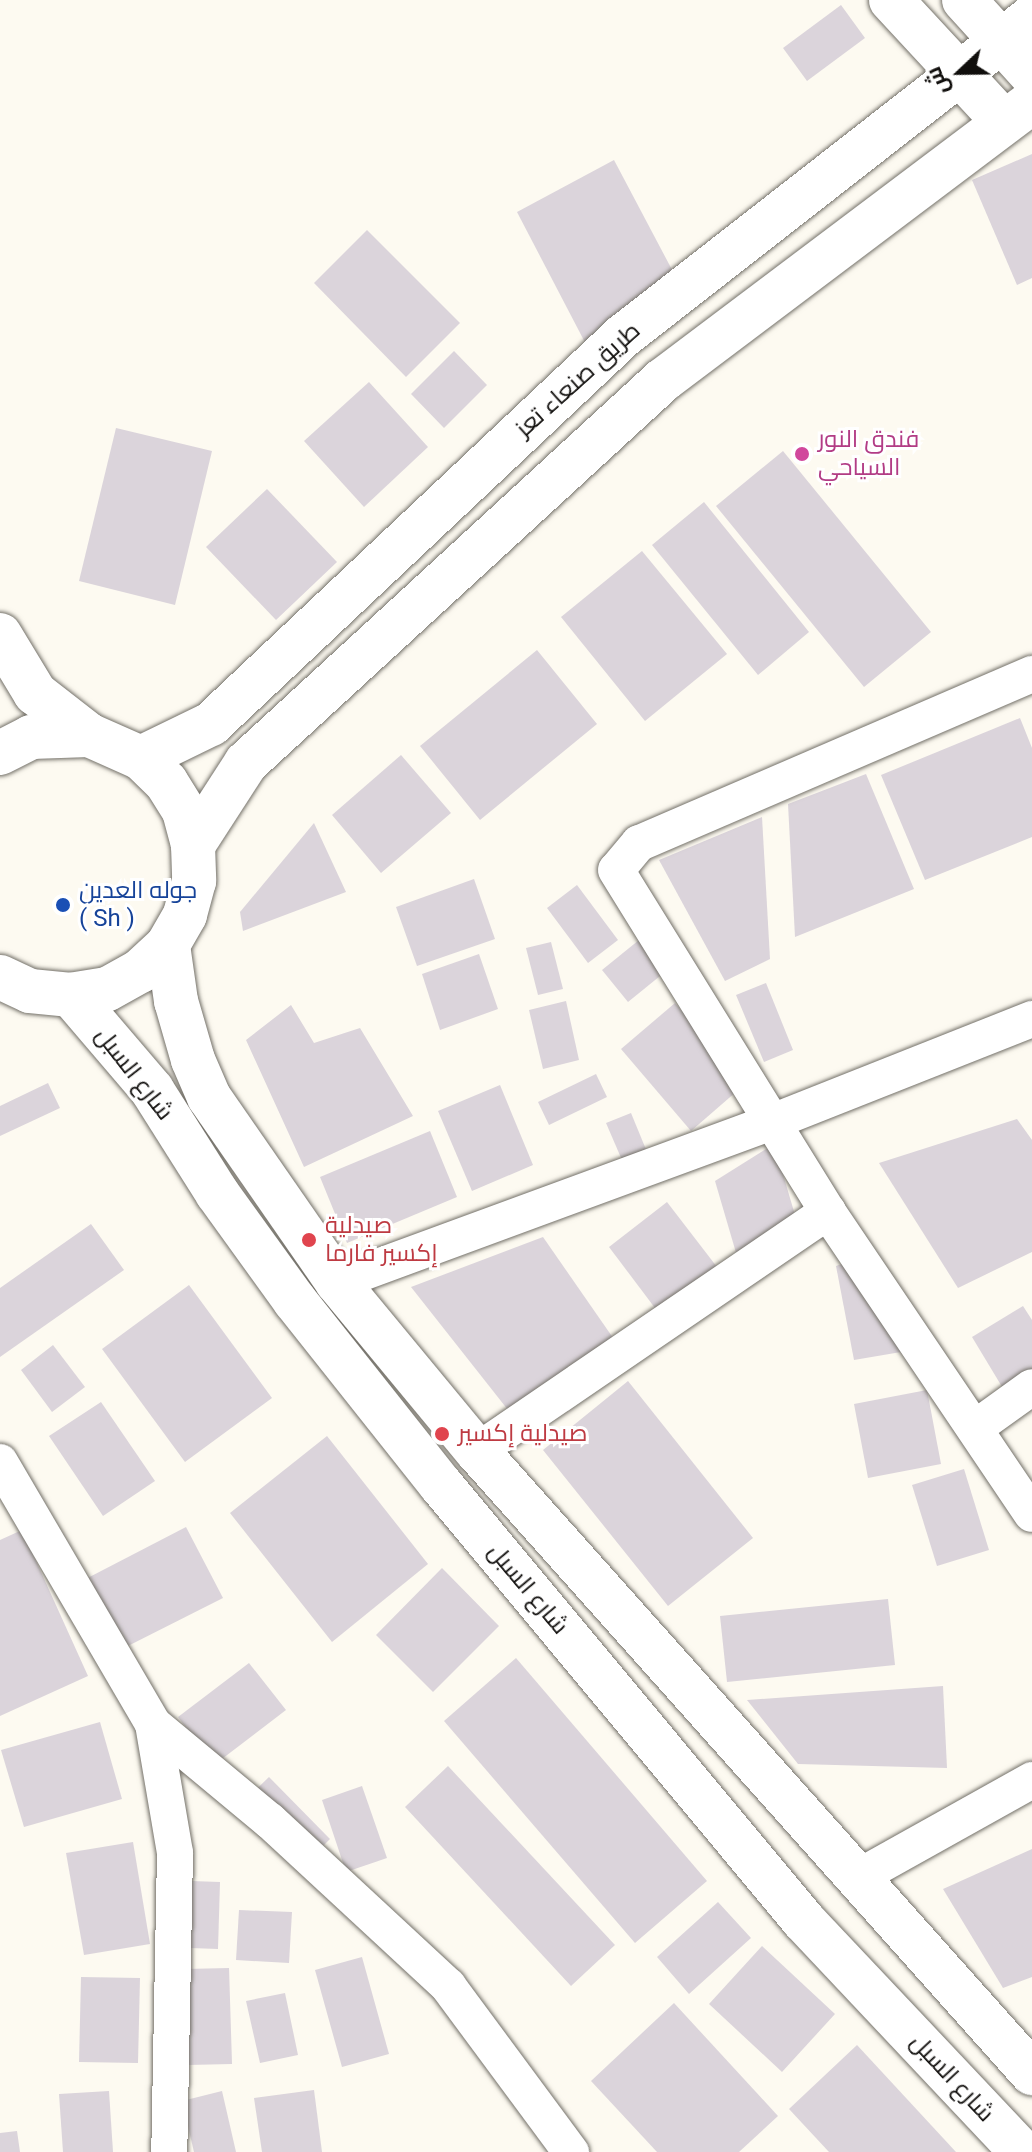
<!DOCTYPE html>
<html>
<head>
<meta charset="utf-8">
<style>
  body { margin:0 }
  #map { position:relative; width:1032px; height:2152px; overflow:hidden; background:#fdfaf1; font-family:Roboto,Cairo,sans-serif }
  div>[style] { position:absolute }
  .building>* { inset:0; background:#dbd4db }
  .roads { filter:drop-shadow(0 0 2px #737068) drop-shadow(0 0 2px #737068) }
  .street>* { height:36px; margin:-18px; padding:0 18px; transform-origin:18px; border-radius:18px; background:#fff }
  .secondary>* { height:44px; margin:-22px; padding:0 22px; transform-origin:22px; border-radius:22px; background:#fff }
  .primary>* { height:44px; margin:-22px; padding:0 22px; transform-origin:22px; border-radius:22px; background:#fff }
  .highway>* { height:44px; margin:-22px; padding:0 22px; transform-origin:22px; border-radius:22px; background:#fff }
  .dots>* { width:22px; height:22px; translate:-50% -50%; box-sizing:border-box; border:4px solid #fff; border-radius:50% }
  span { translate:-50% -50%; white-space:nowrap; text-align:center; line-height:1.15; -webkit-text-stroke:6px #fff; paint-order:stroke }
  .street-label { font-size:24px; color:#100e0c }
  .hotel-label { font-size:24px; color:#b23c85 }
  .left { translate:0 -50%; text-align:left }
  .transit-label { font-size:24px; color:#164399 }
  .health-label { font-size:24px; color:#be3a42 }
  .north { position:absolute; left:920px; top:32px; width:80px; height:80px; -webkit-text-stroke:6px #fff; paint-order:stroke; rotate:248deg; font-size:22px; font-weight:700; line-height:32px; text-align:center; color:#100e0c }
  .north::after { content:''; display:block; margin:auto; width:28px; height:36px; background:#100e0c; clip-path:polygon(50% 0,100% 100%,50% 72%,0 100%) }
</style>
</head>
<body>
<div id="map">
  <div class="building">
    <div style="clip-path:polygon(841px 5px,865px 38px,807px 81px,783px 48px)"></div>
    <div style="clip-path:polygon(1032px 154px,1032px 278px,1017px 285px,972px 180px)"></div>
    <div style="clip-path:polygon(614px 160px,688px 300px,590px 352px,517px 212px)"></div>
    <div style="clip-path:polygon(367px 230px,460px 323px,406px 377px,314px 283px)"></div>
    <div style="clip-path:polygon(454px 351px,487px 385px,444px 428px,411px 394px)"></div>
    <div style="clip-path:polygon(369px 382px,428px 447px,364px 507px,304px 441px)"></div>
    <div style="clip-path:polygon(116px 428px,212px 451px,175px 605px,79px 581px)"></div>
    <div style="clip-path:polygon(783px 451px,931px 632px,864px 687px,716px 506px)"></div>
    <div style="clip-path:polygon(267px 489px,337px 562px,276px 620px,206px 547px)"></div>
    <div style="clip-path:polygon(704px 502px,809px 632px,758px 675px,652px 545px)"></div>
    <div style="clip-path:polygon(642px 551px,727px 654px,645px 721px,561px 617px)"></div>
    <div style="clip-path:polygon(537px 650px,597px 724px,480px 820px,420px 746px)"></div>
    <div style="clip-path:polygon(1020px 718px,1032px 748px,1032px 837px,925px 880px,881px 775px)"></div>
    <div style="clip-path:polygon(401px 755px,451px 813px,381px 873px,332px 815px)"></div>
    <div style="clip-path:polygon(866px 774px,914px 889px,795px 937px,788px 804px)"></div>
    <div style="clip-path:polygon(762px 817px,770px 959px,725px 981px,659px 860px)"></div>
    <div style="clip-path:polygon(314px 823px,346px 892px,243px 931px,240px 912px)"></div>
    <div style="clip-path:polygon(474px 879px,495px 939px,417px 966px,396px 907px)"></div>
    <div style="clip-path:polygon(577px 885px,618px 940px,588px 963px,547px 908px)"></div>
    <div style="clip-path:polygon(639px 940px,665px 972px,628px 1002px,602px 970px)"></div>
    <div style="clip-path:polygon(551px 942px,563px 989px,538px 995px,526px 948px)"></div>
    <div style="clip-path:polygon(479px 954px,498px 1009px,440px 1030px,422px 974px)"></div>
    <div style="clip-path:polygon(766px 983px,793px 1050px,764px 1062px,736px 995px)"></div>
    <div style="clip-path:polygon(566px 1001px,579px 1060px,543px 1069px,529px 1010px)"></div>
    <div style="clip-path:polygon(675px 1003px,744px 1085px,691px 1131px,621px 1049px)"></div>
    <div style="clip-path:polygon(291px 1005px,314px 1043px,360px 1028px,413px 1116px,304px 1167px,246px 1040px)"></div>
    <div style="clip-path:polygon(596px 1074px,607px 1097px,549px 1125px,538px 1102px)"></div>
    <div style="clip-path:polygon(48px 1083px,60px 1108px,0 1136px,0 1106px)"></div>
    <div style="clip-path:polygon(500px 1085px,533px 1165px,472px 1191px,438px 1111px)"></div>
    <div style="clip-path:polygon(631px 1113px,652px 1164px,628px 1174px,606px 1123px)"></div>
    <div style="clip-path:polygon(1017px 1119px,1032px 1140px,1032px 1252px,958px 1288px,879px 1163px)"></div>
    <div style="clip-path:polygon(430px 1131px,457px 1197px,347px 1243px,320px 1177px)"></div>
    <div style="clip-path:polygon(774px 1144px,803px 1242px,744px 1280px,715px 1181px)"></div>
    <div style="clip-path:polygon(667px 1202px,717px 1267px,658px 1312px,609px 1247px)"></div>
    <div style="clip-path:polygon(91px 1224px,124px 1270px,0 1357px,0 1288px)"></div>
    <div style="clip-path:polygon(543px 1237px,618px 1345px,519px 1424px,411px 1287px)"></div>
    <div style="clip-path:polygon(862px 1257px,901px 1352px,854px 1360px,836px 1266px)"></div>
    <div style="clip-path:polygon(189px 1285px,272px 1398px,185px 1462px,102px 1349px)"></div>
    <div style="clip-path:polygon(1023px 1306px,1032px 1320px,1032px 1393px,1013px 1405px,972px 1337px)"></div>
    <div style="clip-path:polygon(53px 1345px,85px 1387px,52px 1412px,21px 1370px)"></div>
    <div style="clip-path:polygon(628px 1381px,753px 1538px,668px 1606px,543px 1450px)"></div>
    <div style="clip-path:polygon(927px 1390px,941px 1464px,868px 1478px,854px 1404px)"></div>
    <div style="clip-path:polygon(101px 1402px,155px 1481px,103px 1516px,49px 1436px)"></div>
    <div style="clip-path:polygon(327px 1436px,428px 1564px,332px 1642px,230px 1513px)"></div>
    <div style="clip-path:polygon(964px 1469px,989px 1550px,937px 1566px,912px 1485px)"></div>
    <div style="clip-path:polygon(186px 1527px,223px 1598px,112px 1654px,76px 1584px)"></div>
    <div style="clip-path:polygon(22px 1530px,88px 1676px,0 1716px,0 1540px)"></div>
    <div style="clip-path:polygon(442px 1568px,499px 1626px,433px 1692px,376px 1635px)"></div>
    <div style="clip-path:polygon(888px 1599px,895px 1665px,727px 1682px,720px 1616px)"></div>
    <div style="clip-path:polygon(516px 1658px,707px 1881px,635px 1943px,444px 1721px)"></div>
    <div style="clip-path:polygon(249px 1663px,286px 1710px,214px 1765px,178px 1717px)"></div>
    <div style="clip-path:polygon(943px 1686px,947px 1768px,798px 1764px,747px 1700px)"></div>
    <div style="clip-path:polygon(100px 1722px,122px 1799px,24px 1827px,1px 1750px)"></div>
    <div style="clip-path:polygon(448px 1766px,615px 1945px,571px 1986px,405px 1807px)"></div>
    <div style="clip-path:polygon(269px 1777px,330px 1839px,306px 1863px,245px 1800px)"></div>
    <div style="clip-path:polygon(362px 1786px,387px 1858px,346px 1872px,322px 1800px)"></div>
    <div style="clip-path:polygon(133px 1842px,150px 1944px,84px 1955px,66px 1853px)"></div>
    <div style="clip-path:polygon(1032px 1849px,1032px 1977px,1003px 1988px,943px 1889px)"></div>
    <div style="clip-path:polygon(191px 1881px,220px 1882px,218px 1949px,190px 1948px)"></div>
    <div style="clip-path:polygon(718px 1902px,751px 1938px,689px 1994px,657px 1957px)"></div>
    <div style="clip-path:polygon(239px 1910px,292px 1912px,289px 1963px,236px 1960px)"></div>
    <div style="clip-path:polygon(762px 1946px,835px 2014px,782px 2072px,709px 2004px)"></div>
    <div style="clip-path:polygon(362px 1957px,389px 2054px,342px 2067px,315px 1970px)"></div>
    <div style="clip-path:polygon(229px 1968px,232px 2064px,188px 2065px,185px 1969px)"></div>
    <div style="clip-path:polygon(81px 1977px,140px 1978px,138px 2063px,79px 2062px)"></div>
    <div style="clip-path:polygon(285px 1993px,298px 2055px,260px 2063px,246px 2001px)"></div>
    <div style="clip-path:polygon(674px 2003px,778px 2116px,739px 2152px,657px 2152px,591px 2081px)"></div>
    <div style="clip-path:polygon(857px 2045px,956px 2152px,829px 2152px,789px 2109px)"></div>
    <div style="clip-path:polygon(314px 2090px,322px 2152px,262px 2152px,254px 2098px)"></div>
    <div style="clip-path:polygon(109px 2091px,113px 2152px,63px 2152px,59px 2094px)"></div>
    <div style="clip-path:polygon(222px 2091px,236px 2152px,194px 2152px,182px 2101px)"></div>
    <div style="clip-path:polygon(17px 2131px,20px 2152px,0 2152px,0 2133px)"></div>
  </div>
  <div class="roads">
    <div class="street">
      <div style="left:1032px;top:674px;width:428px;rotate:156.7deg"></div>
      <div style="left:639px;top:843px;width:35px;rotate:130deg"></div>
      <div style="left:616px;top:870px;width:402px;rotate:58.2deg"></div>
      <div style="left:828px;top:1212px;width:364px;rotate:56deg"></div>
      <div style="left:337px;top:1282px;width:463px;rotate:-20.2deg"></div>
      <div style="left:772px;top:1122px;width:280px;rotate:-21.6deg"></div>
      <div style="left:975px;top:1428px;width:70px;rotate:-35.7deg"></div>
      <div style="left:477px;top:1451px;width:425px;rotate:-34.3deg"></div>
      <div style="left:0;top:1462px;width:303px;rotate:59.7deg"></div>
      <div style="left:153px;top:1724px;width:152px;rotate:39.7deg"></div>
      <div style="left:270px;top:1821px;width:243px;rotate:42.8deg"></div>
      <div style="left:448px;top:1986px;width:207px;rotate:53.5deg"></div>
      <div style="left:153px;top:1724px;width:131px;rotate:80.3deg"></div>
      <div style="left:175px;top:1853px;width:299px;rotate:91.1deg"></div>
      <div style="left:855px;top:1879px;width:203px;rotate:-29.2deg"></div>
    </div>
    <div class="secondary">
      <div style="left:891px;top:0;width:166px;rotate:47.2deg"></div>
      <div style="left:964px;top:0;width:101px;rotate:47.8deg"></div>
    </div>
    <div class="primary">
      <div style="left:0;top:635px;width:68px;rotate:58.9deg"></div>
      <div style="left:35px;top:693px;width:68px;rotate:37.9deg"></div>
      <div style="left:168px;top:945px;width:57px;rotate:81.9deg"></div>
      <div style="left:176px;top:1001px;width:61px;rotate:73.9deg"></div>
      <div style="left:193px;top:1060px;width:40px;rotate:66.6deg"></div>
      <div style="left:209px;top:1097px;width:225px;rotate:55.3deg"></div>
      <div style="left:337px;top:1282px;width:219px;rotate:50.4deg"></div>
      <div style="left:477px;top:1451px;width:834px;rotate:48.26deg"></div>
      <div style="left:71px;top:995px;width:125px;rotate:49.5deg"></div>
      <div style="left:152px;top:1090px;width:122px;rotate:57.7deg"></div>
      <div style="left:217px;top:1193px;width:133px;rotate:54.2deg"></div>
      <div style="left:295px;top:1301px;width:235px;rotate:51.6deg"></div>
      <div style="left:441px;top:1485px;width:567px;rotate:50.22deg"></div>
      <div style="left:804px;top:1921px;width:318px;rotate:46.7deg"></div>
    </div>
    <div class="highway">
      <div style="left:0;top:753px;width:35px;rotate:-27deg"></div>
      <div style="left:31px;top:737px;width:58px;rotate:-2deg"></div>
      <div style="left:89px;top:735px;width:57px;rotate:23.9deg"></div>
      <div style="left:141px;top:758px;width:35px;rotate:44deg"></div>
      <div style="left:166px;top:782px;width:34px;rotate:58deg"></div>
      <div style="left:184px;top:811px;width:35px;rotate:75deg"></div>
      <div style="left:193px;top:845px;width:36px;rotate:88deg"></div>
      <div style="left:194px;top:881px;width:35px;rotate:105deg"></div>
      <div style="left:185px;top:915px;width:34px;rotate:120deg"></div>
      <div style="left:168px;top:945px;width:38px;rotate:137deg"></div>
      <div style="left:140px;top:971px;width:38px;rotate:151deg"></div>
      <div style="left:107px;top:989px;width:36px;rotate:171deg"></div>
      <div style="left:71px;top:995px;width:41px;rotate:-174.4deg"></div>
      <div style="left:30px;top:991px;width:33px;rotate:-155deg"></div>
      <div style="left:141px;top:758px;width:78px;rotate:-25.9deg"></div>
      <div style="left:211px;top:724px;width:566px;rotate:-43.28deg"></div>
      <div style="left:623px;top:336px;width:519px;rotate:-37.95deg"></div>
      <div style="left:193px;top:845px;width:98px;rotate:-57.1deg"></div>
      <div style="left:246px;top:763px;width:566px;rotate:-42.57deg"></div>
      <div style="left:663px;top:380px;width:462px;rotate:-37deg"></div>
    </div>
  </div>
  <div class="dots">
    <div style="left:802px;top:454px;background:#d1479c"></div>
    <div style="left:63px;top:905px;background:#1a4fb4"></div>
    <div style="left:309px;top:1240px;background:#e0444e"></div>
    <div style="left:442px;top:1434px;background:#e0444e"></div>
  </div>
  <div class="street-label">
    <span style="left:578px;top:380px;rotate:-42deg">طريق صنعاء تعز</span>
    <span style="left:134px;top:1074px;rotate:52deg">شارع السبل</span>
    <span style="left:528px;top:1589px;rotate:50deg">شارع السبل</span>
    <span style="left:952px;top:2078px;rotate:47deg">شارع السبل</span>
  </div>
  <div class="hotel-label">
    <span class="left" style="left:818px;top:454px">فندق النور<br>السياحي</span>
  </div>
  <div class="transit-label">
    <span class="left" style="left:79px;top:905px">جوله العدين<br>( Sh )</span>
  </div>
  <div class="health-label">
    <span class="left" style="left:325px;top:1240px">صيدلية<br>إكسير فارما</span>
    <span class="left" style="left:458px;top:1434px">صيدلية إكسير</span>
  </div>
  <div class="north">ش</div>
</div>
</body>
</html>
